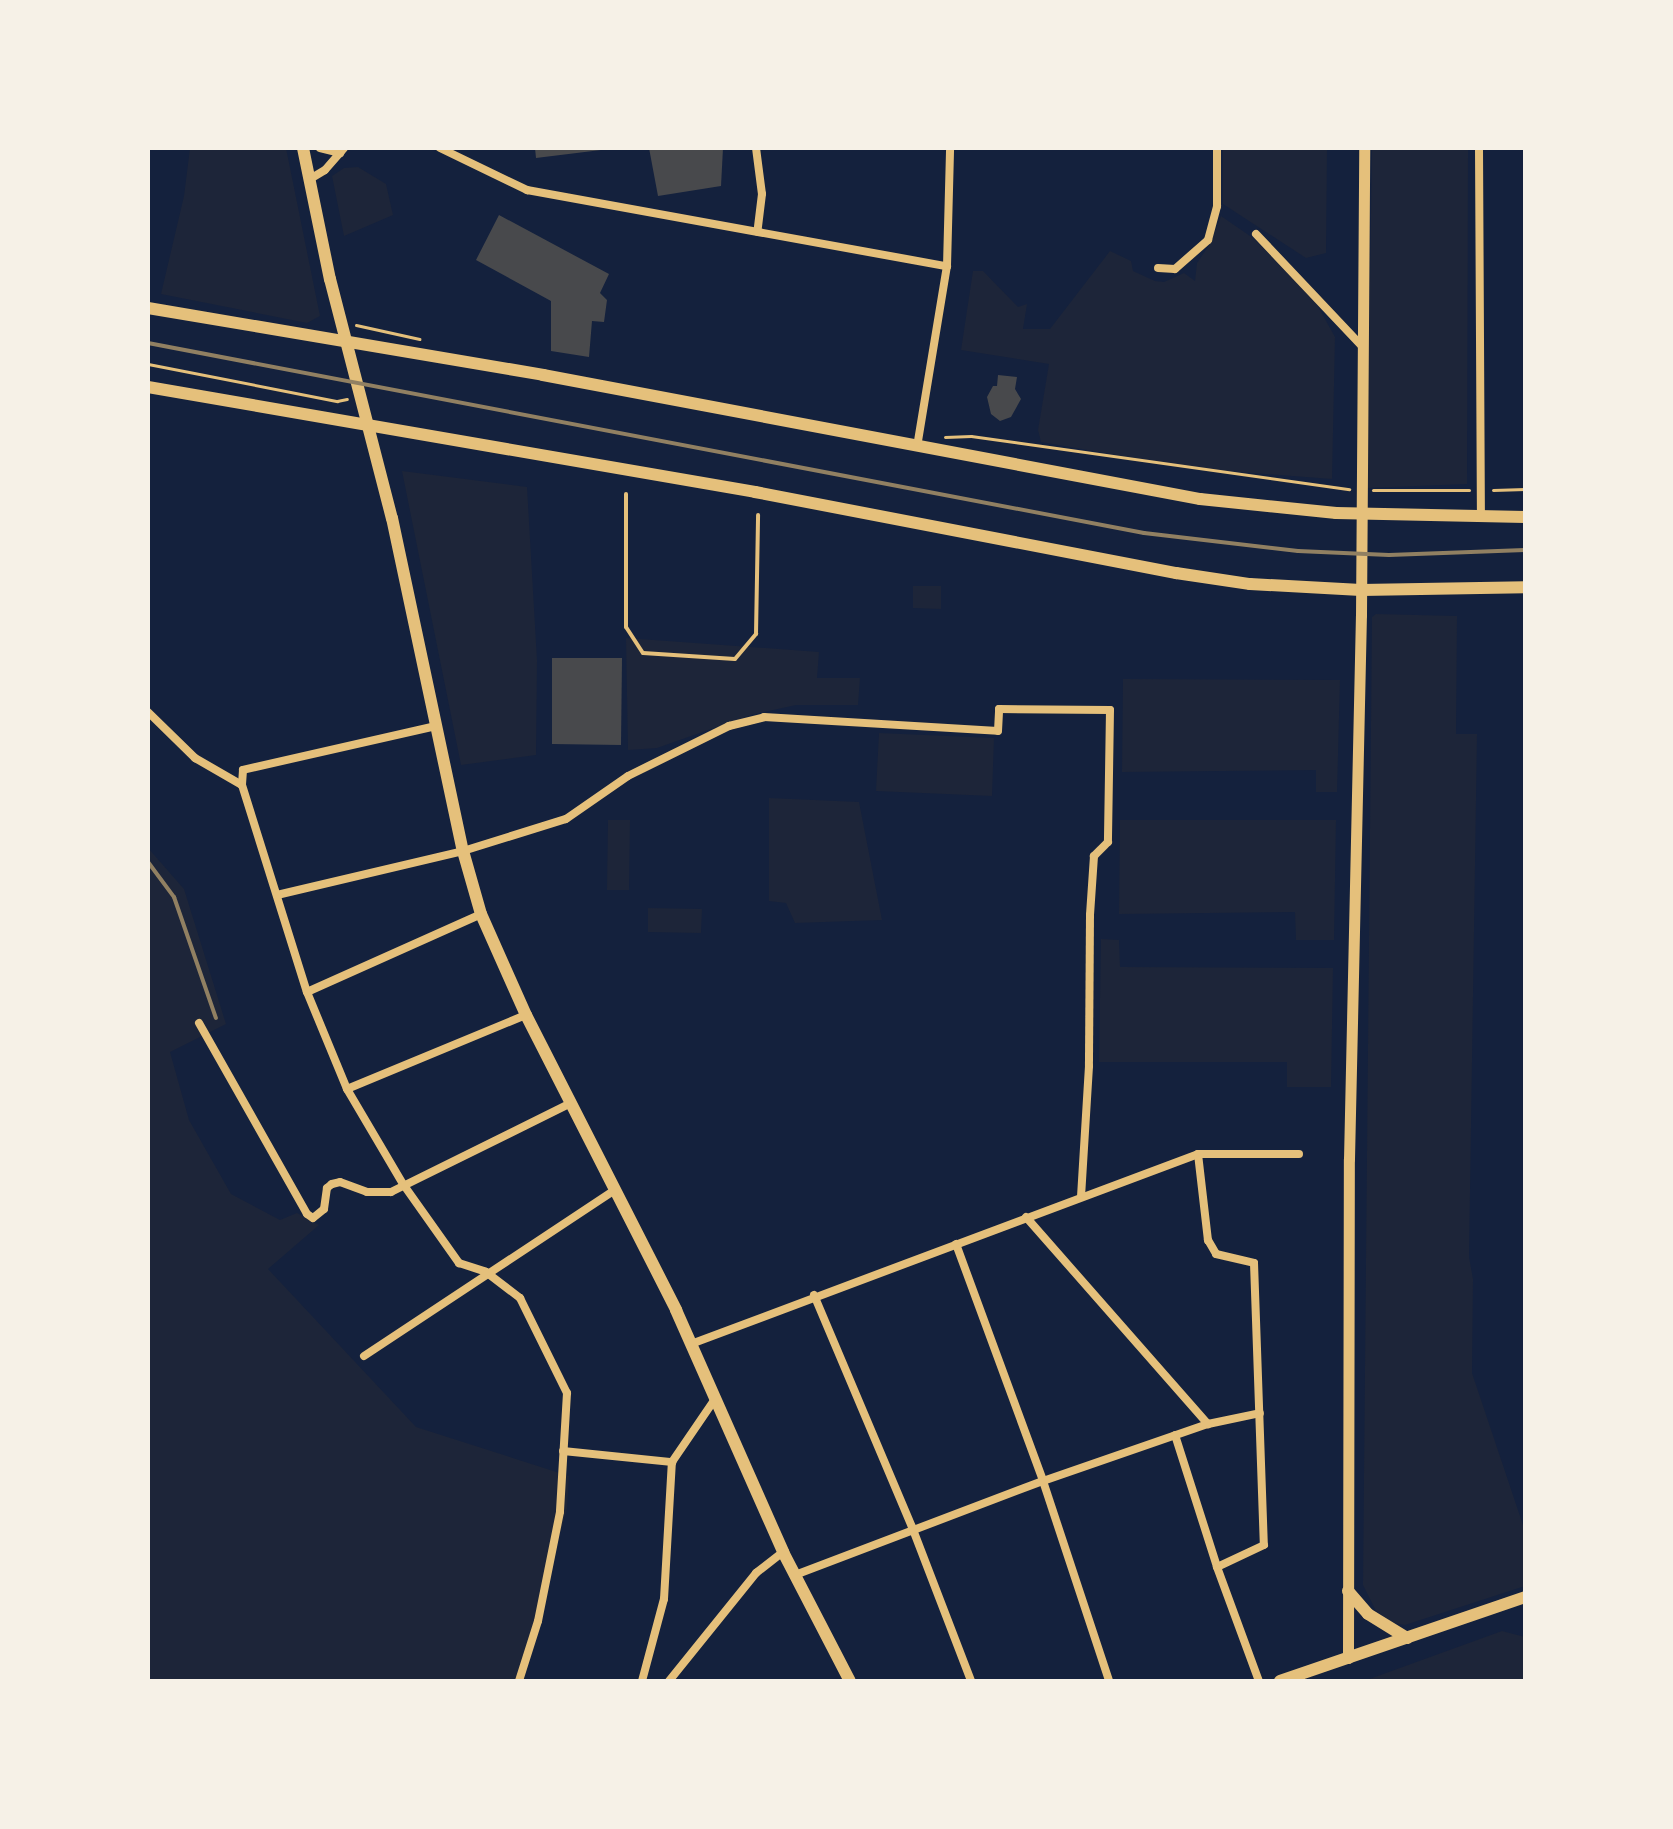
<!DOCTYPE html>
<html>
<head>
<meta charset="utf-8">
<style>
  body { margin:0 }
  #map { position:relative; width:1673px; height:1829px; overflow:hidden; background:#14213d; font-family:Commissioner,sans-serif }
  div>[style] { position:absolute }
  .green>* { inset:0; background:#1d2539 }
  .building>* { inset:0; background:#48494c }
  .path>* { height:3px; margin:-1.5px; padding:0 1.5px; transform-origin:1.5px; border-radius:1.5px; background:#e5c07b }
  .service>* { height:4px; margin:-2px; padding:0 2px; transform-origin:2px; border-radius:2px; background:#e5c07b }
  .minor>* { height:8px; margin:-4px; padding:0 4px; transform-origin:4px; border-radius:4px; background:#e5c07b }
  .tertiary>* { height:11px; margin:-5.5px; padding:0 5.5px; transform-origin:5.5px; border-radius:5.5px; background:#e5c07b }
  .secondary>* { height:12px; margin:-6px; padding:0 6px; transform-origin:6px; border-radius:6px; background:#e5c07b }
  .rail>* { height:4px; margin:-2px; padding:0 2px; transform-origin:2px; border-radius:2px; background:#918062 }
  span { translate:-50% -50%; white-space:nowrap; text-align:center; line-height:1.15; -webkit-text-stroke:7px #f6f1e7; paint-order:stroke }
  .frame { position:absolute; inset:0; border:150px solid #f6f1e7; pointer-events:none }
</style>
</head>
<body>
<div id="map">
  <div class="green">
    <div style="clip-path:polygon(190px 148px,286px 148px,320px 316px,307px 323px,161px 294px,184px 196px)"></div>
    <div style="clip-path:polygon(1223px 148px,1327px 148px,1326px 253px,1306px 258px,1223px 204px)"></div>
    <div style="clip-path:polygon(1372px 148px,1468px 148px,1467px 484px,1367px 488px)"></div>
    <div style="clip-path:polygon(358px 167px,386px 184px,393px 215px,344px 236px,332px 176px,344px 168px)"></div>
    <div style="clip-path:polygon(1221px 216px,1253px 238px,1315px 301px,1335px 337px,1332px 479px,1198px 469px,1041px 442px,1038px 430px,1049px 364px,961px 350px,973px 271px,983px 271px,1018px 307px,1027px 304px,1023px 329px,1050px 329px,1110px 251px,1131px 261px,1133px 271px,1155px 281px,1164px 282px,1184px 273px,1195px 281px,1197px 263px,1210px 244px)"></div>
    <div style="clip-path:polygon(402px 471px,527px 487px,537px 660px,536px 755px,461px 765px)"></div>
    <div style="clip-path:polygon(913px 586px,941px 586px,941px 609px,913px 608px)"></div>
    <div style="clip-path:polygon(1376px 614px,1457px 616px,1456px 734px,1477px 734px,1469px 1257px,1473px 1279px,1472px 1373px,1525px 1531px,1525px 1586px,1405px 1625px,1393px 1623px,1376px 1611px,1363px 1585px,1372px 617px)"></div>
    <div style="clip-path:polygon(626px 638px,819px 652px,817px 678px,860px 678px,858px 705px,796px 705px,751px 715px,657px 748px,628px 750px)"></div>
    <div style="clip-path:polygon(1123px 679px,1340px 680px,1337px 792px,1316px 792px,1316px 770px,1122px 772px)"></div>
    <div style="clip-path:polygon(879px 733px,994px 738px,992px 796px,876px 791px)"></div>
    <div style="clip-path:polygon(769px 798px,859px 802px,882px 920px,795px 923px,786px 903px,769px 901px)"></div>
    <div style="clip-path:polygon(608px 820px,630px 820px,629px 890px,607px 890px)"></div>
    <div style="clip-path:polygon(1120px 820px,1336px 820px,1334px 940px,1296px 940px,1295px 912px,1119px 914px)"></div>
    <div style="clip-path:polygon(148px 848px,184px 889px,226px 1024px,170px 1052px,189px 1120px,231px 1194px,280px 1220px,297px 1213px,319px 1225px,268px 1269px,416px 1427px,569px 1476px,567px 1509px,519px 1681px,148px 1681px)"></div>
    <div style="clip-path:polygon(648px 908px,702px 909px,701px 933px,648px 932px)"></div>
    <div style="clip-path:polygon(1101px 939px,1119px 940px,1120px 967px,1333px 968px,1331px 1087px,1287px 1087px,1287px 1062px,1099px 1062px)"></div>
    <div style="clip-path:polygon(1502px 1631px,1525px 1637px,1525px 1681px,1364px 1681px)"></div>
  </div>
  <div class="building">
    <div style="clip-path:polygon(535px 148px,600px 148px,601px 150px,536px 158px)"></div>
    <div style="clip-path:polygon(649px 148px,723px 148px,721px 186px,658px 196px)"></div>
    <div style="clip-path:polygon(499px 215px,609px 274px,600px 293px,607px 300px,604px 322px,592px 321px,589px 357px,551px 351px,551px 301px,476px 260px)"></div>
    <div style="clip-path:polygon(998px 375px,1017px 377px,1015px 389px,1021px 399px,1011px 417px,1000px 421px,991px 414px,987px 397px,993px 386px,997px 386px)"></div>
    <div style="clip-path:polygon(552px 658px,622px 658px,621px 745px,552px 744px)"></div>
  </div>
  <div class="path">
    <div style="left:356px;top:325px;width:65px;rotate:12.5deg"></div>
    <div style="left:148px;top:364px;width:193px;rotate:11.1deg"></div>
    <div style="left:337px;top:401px;width:10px;rotate:-11deg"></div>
    <div style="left:945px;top:437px;width:26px;rotate:-2deg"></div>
    <div style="left:971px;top:436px;width:382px;rotate:8deg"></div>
    <div style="left:1373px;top:490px;width:96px"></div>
    <div style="left:1493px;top:490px;width:32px;rotate:-2deg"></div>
  </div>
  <div class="service">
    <div style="left:626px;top:494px;width:133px;rotate:90deg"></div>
    <div style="left:626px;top:627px;width:31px;rotate:57deg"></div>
    <div style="left:643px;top:653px;width:92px;rotate:3.7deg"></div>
    <div style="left:735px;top:659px;width:33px;rotate:-50deg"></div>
    <div style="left:756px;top:634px;width:119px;rotate:-89deg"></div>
  </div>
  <div class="minor">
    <div style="left:320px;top:148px;width:21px;rotate:14deg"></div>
    <div style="left:440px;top:148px;width:97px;rotate:25.8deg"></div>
    <div style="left:527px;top:190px;width:427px;rotate:10.3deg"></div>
    <div style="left:756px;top:148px;width:46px;rotate:82.6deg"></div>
    <div style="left:762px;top:194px;width:38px;rotate:97deg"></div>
    <div style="left:1479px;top:148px;width:368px;rotate:89.7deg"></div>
    <div style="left:310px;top:179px;width:17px;rotate:-31deg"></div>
    <div style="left:325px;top:170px;width:29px;rotate:-49deg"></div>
    <div style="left:1256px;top:234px;width:154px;rotate:46.6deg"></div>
    <div style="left:1158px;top:268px;width:17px;rotate:3deg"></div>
    <div style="left:1175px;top:269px;width:44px;rotate:-41.3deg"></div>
    <div style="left:1208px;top:240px;width:35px;rotate:-75deg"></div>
    <div style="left:1217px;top:206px;width:58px;rotate:-90deg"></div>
    <div style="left:917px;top:447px;width:183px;rotate:-80.6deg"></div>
    <div style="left:947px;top:266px;width:118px;rotate:-88.5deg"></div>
    <div style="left:148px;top:712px;width:66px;rotate:44.4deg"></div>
    <div style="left:195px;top:758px;width:54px;rotate:29.9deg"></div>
    <div style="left:436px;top:726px;width:198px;rotate:167.2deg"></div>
    <div style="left:243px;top:770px;width:15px;rotate:94deg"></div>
    <div style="left:242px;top:785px;width:217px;rotate:72.6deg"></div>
    <div style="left:307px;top:992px;width:105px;rotate:67.6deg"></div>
    <div style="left:347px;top:1089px;width:110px;rotate:59.5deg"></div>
    <div style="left:403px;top:1184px;width:97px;rotate:54.7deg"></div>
    <div style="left:459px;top:1263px;width:28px;rotate:18deg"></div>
    <div style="left:486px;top:1272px;width:43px;rotate:37.4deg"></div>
    <div style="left:520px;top:1298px;width:106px;rotate:63.7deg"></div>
    <div style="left:567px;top:1393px;width:119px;rotate:93.4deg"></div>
    <div style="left:560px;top:1512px;width:111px;rotate:101.4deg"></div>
    <div style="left:538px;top:1621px;width:63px;rotate:107.6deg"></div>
    <div style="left:277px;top:895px;width:191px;rotate:-13.3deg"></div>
    <div style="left:463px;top:851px;width:108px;rotate:-17.3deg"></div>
    <div style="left:566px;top:819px;width:75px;rotate:-34.7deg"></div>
    <div style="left:628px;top:776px;width:113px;rotate:-26.3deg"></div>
    <div style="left:729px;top:726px;width:36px;rotate:-14deg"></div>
    <div style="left:764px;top:717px;width:234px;rotate:3.4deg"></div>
    <div style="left:998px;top:731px;width:22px;rotate:-87deg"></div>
    <div style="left:999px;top:709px;width:111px;rotate:0.5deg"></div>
    <div style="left:1110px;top:710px;width:132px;rotate:90.9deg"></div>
    <div style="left:1108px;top:842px;width:20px;rotate:135deg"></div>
    <div style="left:1094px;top:856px;width:59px;rotate:93.9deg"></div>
    <div style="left:1090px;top:915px;width:151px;rotate:90.4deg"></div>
    <div style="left:1089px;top:1066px;width:130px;rotate:93.5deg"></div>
    <div style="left:307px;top:992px;width:191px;rotate:-24.1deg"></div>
    <div style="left:199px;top:1023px;width:219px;rotate:60.5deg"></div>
    <div style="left:307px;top:1214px;width:7px;rotate:34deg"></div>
    <div style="left:313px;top:1218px;width:14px;rotate:-39deg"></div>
    <div style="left:324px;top:1209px;width:21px;rotate:-82deg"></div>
    <div style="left:327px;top:1188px;width:6px;rotate:-39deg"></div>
    <div style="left:332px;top:1184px;width:8px;rotate:-14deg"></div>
    <div style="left:340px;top:1182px;width:29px;rotate:20deg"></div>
    <div style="left:367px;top:1192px;width:24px"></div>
    <div style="left:391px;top:1192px;width:201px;rotate:-26.3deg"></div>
    <div style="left:347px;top:1089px;width:194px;rotate:-22.5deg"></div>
    <div style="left:1198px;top:1154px;width:87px;rotate:83.4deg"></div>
    <div style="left:1208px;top:1240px;width:16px;rotate:60deg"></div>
    <div style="left:1216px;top:1254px;width:39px;rotate:13deg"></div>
    <div style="left:1254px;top:1263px;width:282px;rotate:88deg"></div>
    <div style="left:1264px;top:1545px;width:52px;rotate:154.9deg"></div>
    <div style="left:1026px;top:1217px;width:276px;rotate:48.7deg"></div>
    <div style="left:956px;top:1244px;width:252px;rotate:69.8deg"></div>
    <div style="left:1043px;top:1481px;width:211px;rotate:71.7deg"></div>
    <div style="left:814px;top:1295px;width:252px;rotate:67.1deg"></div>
    <div style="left:912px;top:1527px;width:165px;rotate:69deg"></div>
    <div style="left:691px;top:1344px;width:541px;rotate:-20.54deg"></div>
    <div style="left:1198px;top:1154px;width:101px"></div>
    <div style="left:364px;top:1356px;width:301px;rotate:-33.5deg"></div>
    <div style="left:1175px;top:1435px;width:139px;rotate:72.3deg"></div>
    <div style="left:1217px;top:1567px;width:121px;rotate:69.8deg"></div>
    <div style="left:563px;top:1451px;width:110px;rotate:5.8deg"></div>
    <div style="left:795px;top:1575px;width:265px;rotate:-20.8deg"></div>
    <div style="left:1043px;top:1481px;width:175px;rotate:-19.1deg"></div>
    <div style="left:1208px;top:1424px;width:53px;rotate:-11.9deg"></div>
    <div style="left:642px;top:1681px;width:85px;rotate:-75deg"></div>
    <div style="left:664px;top:1599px;width:137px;rotate:-86.7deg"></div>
    <div style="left:672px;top:1462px;width:76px;rotate:-55.7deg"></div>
    <div style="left:669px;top:1681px;width:139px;rotate:-51.1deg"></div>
    <div style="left:756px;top:1573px;width:34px;rotate:-38deg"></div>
  </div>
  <div class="tertiary">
    <div style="left:1348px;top:1658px;width:499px;rotate:-89.9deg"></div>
    <div style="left:1349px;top:1159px;width:544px;rotate:-88.74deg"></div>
    <div style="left:1361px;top:615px;width:467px;rotate:-89.6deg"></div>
  </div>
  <div class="secondary">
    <div style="left:303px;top:148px;width:134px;rotate:78.4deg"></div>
    <div style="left:330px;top:279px;width:247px;rotate:75.5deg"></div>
    <div style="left:392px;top:518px;width:340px;rotate:78deg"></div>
    <div style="left:463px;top:851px;width:66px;rotate:74.1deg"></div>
    <div style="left:481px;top:914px;width:111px;rotate:66deg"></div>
    <div style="left:526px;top:1015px;width:331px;rotate:63deg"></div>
    <div style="left:676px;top:1310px;width:265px;rotate:66.1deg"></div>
    <div style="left:783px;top:1552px;width:145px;rotate:62.6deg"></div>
    <div style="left:148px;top:308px;width:401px;rotate:9.6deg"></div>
    <div style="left:543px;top:375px;width:669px;rotate:10.69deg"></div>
    <div style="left:1200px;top:499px;width:137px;rotate:5.9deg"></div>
    <div style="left:1336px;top:513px;width:189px;rotate:1.2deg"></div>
    <div style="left:148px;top:387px;width:616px;rotate:9.81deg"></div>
    <div style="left:755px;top:492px;width:429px;rotate:10.9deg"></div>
    <div style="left:1176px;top:573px;width:75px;rotate:8.5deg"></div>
    <div style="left:1250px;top:584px;width:111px;rotate:3.1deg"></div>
    <div style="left:1361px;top:590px;width:164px;rotate:-1deg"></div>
    <div style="left:1348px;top:1591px;width:30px;rotate:49deg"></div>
    <div style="left:1368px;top:1614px;width:46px;rotate:31.6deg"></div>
    <div style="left:1280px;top:1681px;width:259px;rotate:-18.9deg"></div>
  </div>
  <div class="rail">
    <div style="left:148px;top:343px;width:1014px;rotate:10.8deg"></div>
    <div style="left:1144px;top:533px;width:155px;rotate:6.7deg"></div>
    <div style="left:1298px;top:551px;width:91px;rotate:2.5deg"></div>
    <div style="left:1389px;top:555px;width:136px;rotate:-2.1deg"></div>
    <div style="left:148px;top:862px;width:44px;rotate:53.4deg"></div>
    <div style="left:174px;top:897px;width:128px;rotate:70.9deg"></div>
  </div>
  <div class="frame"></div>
</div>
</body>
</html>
